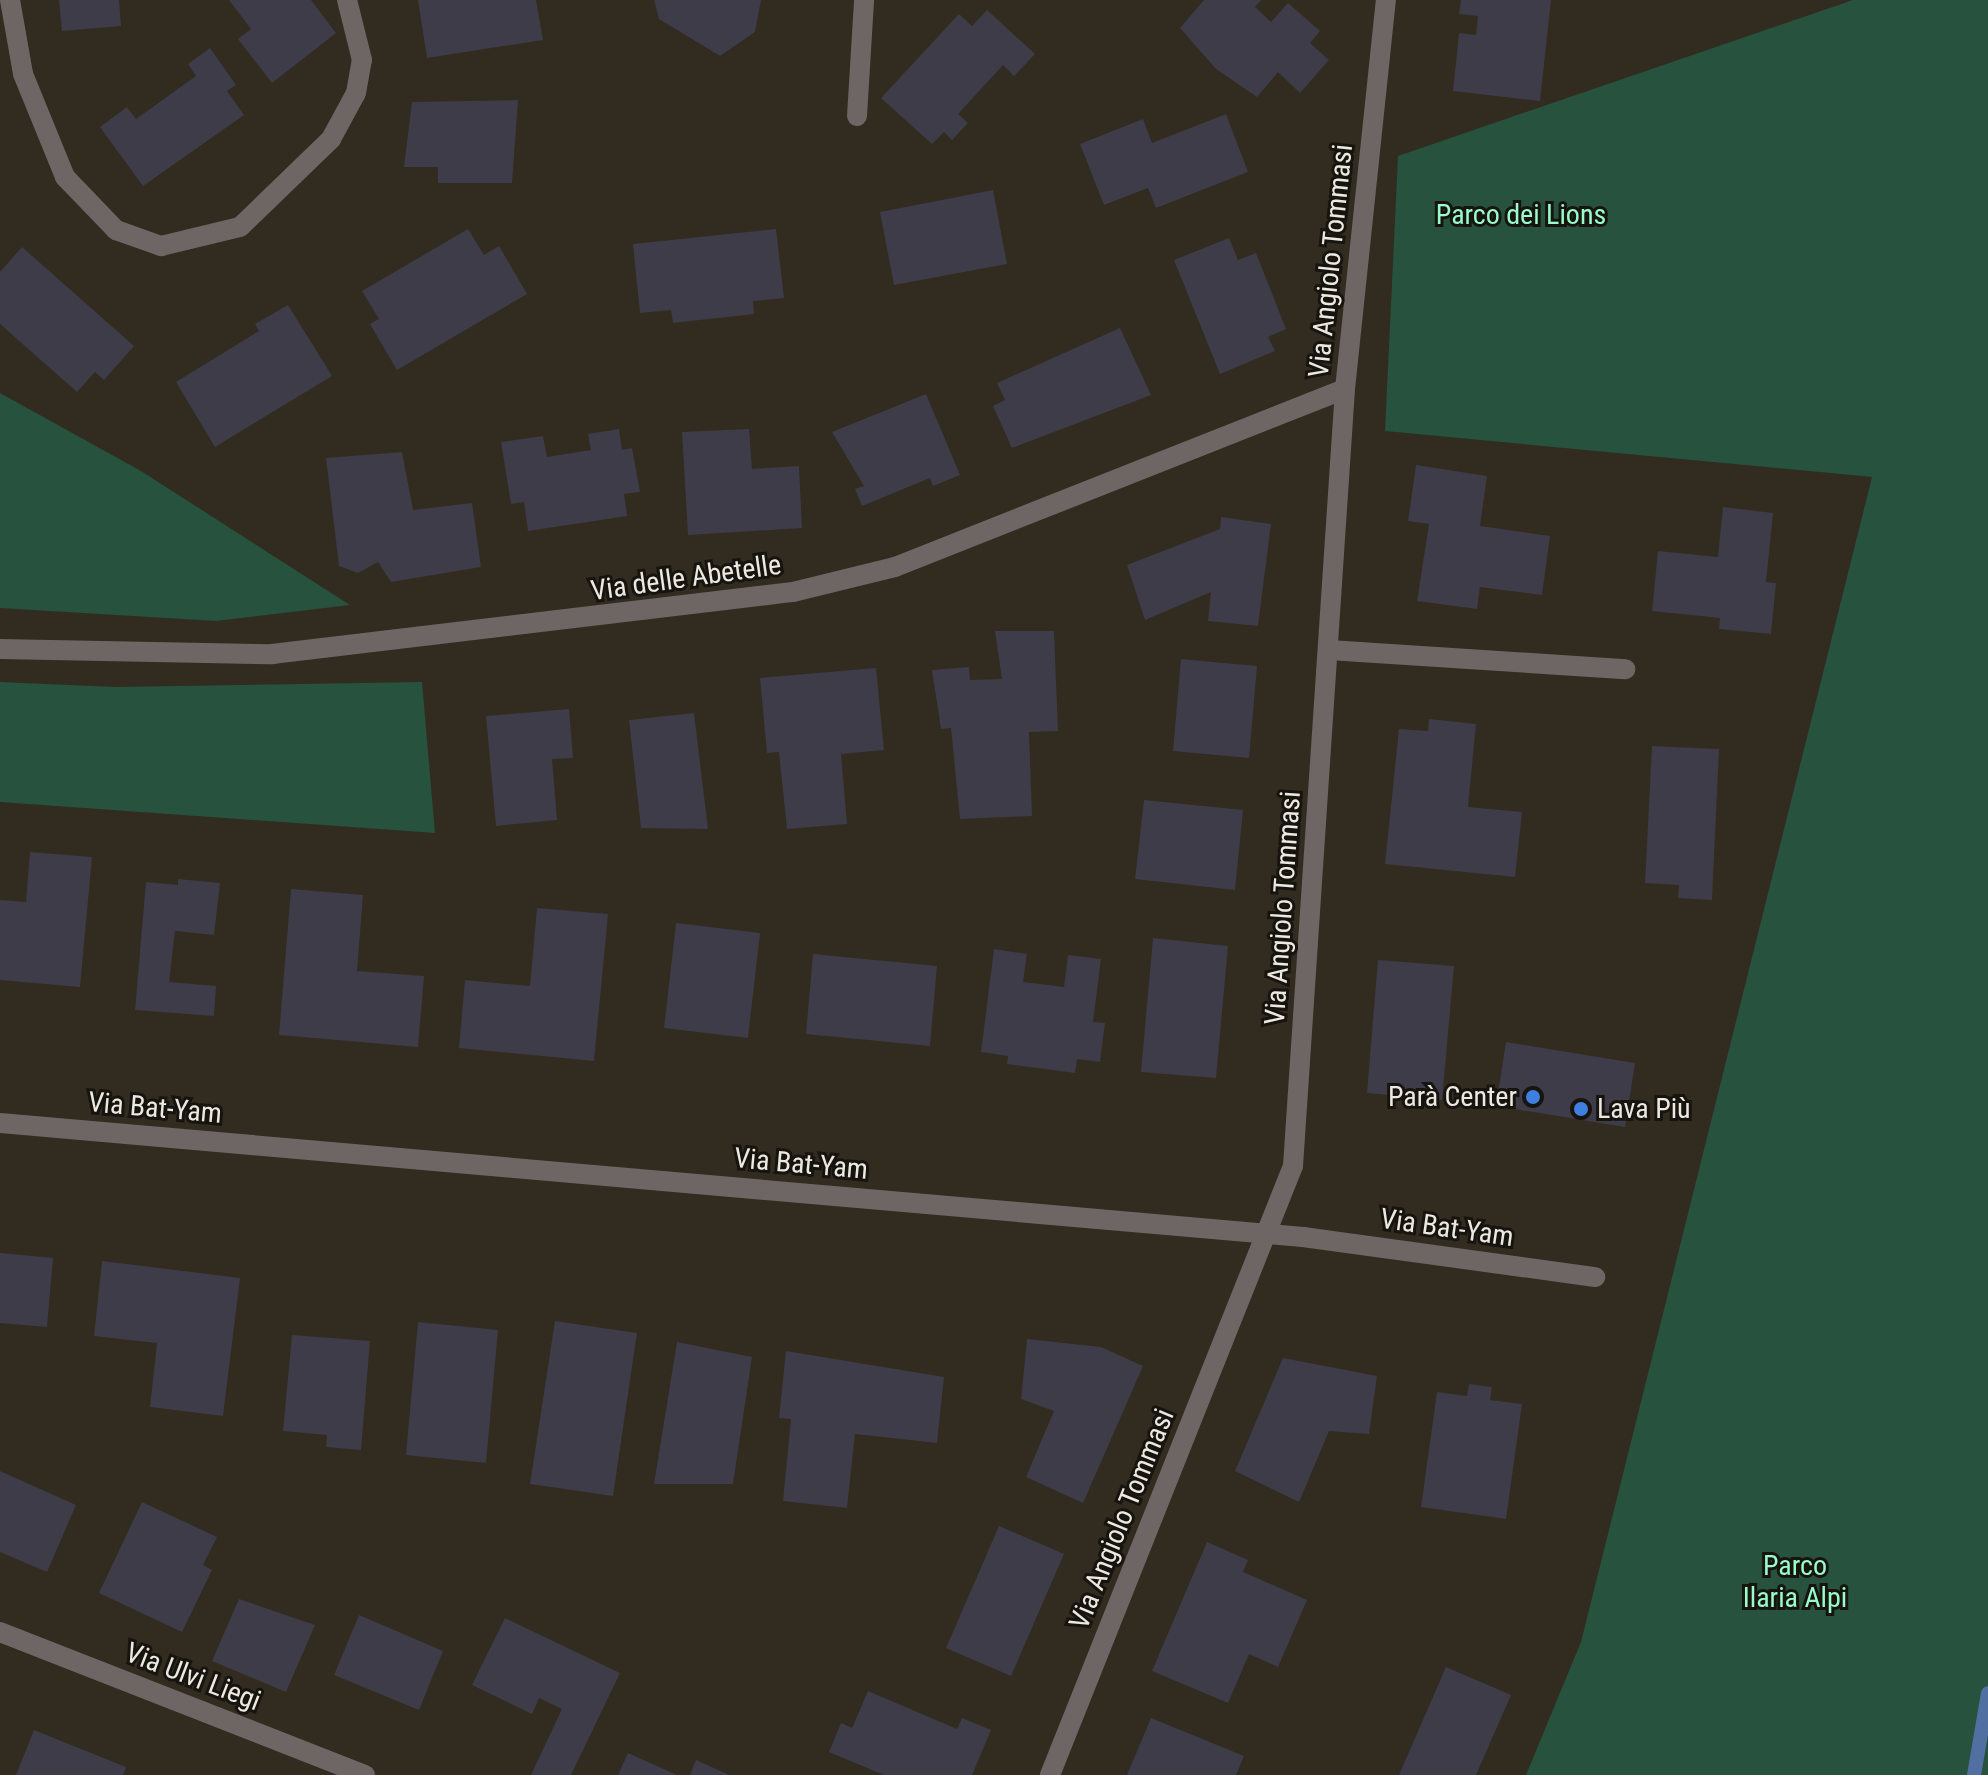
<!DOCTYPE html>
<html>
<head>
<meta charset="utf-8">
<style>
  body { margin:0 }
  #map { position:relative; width:1988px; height:1775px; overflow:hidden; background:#322b20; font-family:"Roboto Condensed",sans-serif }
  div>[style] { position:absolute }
  .green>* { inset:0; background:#26523e }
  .stream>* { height:14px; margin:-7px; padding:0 7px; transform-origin:7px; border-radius:7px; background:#526fa1 }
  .building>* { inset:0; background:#3d3c48 }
  .street>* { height:20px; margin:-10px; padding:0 10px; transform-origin:10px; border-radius:10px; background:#6d6665 }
  .dots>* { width:22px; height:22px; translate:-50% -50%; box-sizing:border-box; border:4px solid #17140f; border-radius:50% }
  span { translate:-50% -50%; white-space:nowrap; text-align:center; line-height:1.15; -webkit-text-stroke:6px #17140f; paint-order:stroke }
  .park-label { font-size:28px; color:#98fccb }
  .street-label { font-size:28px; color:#ede9e2 }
  .poi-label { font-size:28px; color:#ede9e2 }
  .right { translate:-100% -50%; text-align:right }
  .left { translate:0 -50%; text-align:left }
</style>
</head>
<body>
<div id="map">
  <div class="green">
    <div style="clip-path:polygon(1853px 0,1988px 0,1988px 1775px,1526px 1775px,1581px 1642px,1872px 477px,1385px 431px,1398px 156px)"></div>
    <div style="clip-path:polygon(0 393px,141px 471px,350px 605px,216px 621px,0 608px)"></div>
    <div style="clip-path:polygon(0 682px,116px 687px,422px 682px,435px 833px,0 802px)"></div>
  </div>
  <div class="stream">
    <div style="left:1974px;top:1775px;width:83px;rotate:-80.3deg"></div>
  </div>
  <div class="building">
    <div style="clip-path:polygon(59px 0,119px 0,121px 26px,62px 31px)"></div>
    <div style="clip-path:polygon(229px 0,311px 0,336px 33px,272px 83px,238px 39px,251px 29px)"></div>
    <div style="clip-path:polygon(418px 0,536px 0,543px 40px,427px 58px)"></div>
    <div style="clip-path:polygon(654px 0,761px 0,755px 32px,720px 56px,659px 19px)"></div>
    <div style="clip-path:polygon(1204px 0,1261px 0,1255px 7px,1271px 22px,1288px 3px,1320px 31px,1310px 43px,1329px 60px,1300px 93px,1278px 72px,1257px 97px,1216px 69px,1180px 28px)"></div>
    <div style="clip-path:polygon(1461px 0,1551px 0,1540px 101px,1453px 91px,1459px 33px,1476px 35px,1478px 16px,1459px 14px)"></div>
    <div style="clip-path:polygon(987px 10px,1035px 54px,1014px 76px,1003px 65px,958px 114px,968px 123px,952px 140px,944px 132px,932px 144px,881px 98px,959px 14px,972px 26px)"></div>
    <div style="clip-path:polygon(210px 48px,236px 85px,227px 91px,244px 115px,143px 186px,100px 127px,127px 107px,136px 119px,196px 76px,188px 64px)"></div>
    <div style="clip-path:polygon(518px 100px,512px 183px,438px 183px,438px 167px,404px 167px,412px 102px)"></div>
    <div style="clip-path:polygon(1226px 114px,1248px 172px,1156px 208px,1148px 188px,1104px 205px,1080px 144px,1143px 119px,1152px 143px)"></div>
    <div style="clip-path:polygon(993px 190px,1007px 264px,894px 285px,880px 212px)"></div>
    <div style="clip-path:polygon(468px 229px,484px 255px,499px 246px,527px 294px,397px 370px,370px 324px,379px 319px,362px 291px)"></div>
    <div style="clip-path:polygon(776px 229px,784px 298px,753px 301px,754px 314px,673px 323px,671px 310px,640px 313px,633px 244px)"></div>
    <div style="clip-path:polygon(1229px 238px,1238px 260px,1256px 253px,1286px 329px,1268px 337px,1275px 351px,1220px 374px,1174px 260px)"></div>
    <div style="clip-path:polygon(22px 247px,134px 346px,104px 380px,95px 372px,77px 392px,0 324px,0 272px)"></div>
    <div style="clip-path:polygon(288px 305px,332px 376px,215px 447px,176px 382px,259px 331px,255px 324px)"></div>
    <div style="clip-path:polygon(1120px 328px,1151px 395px,1012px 448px,993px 406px,1005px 400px,997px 383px)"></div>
    <div style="clip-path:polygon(926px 394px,960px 475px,933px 486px,930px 478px,862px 506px,855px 489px,864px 486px,832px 432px)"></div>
    <div style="clip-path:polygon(619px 429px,622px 450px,632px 448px,640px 492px,624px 494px,627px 516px,528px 531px,524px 502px,511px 504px,501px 442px,543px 436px,547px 457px,591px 450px,588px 434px)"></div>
    <div style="clip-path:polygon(749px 429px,752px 469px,799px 466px,802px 528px,688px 535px,682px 432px)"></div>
    <div style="clip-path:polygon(402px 452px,413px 510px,472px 503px,481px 567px,391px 582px,378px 562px,358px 573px,339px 566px,326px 458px)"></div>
    <div style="clip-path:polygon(1416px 465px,1487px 476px,1480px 526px,1550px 536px,1542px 595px,1480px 587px,1477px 609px,1417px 601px,1429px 524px,1408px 521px)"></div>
    <div style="clip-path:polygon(1723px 507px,1773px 513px,1766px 582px,1776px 583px,1771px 634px,1719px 629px,1720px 618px,1652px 611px,1658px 551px,1718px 557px)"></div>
    <div style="clip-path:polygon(1221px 517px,1271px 524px,1258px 626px,1208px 621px,1211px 592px,1145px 620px,1127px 565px,1220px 529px)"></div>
    <div style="clip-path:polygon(995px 631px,1054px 631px,1058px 731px,1029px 732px,1032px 816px,960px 819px,951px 728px,941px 729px,932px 670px,969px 667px,970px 680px,1002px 679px)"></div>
    <div style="clip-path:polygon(1181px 659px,1257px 666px,1249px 758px,1173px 751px)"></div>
    <div style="clip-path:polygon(876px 668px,884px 750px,841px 754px,847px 824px,787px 829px,779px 752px,767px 753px,760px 678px)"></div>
    <div style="clip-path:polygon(569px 709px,573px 758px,552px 759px,557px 820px,496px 826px,486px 716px)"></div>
    <div style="clip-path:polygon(694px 713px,708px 829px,641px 828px,629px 720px)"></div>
    <div style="clip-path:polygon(1429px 719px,1476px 724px,1468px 807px,1522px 812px,1515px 877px,1385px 864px,1399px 729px,1428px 731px)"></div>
    <div style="clip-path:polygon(1652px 746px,1719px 749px,1712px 900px,1678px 898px,1679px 885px,1645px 883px)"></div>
    <div style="clip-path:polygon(1144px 800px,1243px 810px,1235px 890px,1135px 879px)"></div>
    <div style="clip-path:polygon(30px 852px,92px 857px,80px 987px,0 980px,0 900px,26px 902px)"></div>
    <div style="clip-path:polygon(178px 879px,220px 883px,214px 935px,175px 931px,169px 982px,216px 986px,214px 1016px,135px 1010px,146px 882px,178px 885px)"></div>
    <div style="clip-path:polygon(291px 889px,363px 895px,357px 971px,424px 976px,418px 1047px,279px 1035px)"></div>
    <div style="clip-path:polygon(537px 908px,608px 914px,594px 1061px,459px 1048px,465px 980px,530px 986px)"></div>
    <div style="clip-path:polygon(676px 923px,760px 933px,748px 1038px,664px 1028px)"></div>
    <div style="clip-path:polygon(1153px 938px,1228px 946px,1216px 1078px,1141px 1072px)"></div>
    <div style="clip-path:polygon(994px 949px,1027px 954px,1023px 982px,1064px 987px,1068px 955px,1101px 959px,1093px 1022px,1105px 1023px,1100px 1062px,1077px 1059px,1075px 1073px,1007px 1064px,1008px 1056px,981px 1052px)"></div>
    <div style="clip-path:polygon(813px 954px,937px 966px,930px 1046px,806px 1034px)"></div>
    <div style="clip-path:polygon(1378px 960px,1454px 966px,1442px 1100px,1367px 1093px)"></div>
    <div style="clip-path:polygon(1506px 1042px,1635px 1063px,1625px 1127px,1496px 1106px)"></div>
    <div style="clip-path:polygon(0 1253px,53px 1258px,47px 1327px,0 1323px)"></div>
    <div style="clip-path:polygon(102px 1261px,240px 1278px,223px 1416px,150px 1407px,157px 1343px,94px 1336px)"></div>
    <div style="clip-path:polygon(555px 1321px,637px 1333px,613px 1496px,530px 1484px)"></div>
    <div style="clip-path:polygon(418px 1322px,498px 1330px,486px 1463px,406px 1455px)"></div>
    <div style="clip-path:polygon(292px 1335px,370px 1341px,361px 1450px,326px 1447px,327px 1435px,283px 1431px)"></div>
    <div style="clip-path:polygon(1027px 1339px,1101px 1347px,1143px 1366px,1083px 1503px,1026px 1477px,1054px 1411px,1021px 1399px)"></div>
    <div style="clip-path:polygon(677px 1342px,752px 1357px,733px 1484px,654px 1484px)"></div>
    <div style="clip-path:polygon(786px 1351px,944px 1377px,937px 1443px,855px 1434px,847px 1508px,783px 1501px,791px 1419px,779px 1418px)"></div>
    <div style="clip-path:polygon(1283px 1358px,1377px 1376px,1369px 1434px,1329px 1431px,1299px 1502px,1235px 1471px)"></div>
    <div style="clip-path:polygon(1469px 1384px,1492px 1387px,1490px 1400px,1522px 1404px,1506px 1519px,1421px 1507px,1437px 1392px,1467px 1396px)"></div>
    <div style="clip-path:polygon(0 1471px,76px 1505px,47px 1572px,0 1552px)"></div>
    <div style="clip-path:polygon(142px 1502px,217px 1537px,203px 1565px,212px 1570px,182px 1632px,99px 1593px)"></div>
    <div style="clip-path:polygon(999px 1526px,1064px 1554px,1011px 1676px,946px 1648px)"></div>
    <div style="clip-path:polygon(1207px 1542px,1248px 1560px,1243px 1572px,1307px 1600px,1278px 1667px,1249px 1654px,1228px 1703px,1152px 1671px)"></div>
    <div style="clip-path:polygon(239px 1599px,315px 1625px,286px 1692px,212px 1661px)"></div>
    <div style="clip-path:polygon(359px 1615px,443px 1651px,419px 1710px,334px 1675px)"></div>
    <div style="clip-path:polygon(505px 1618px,620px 1673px,571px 1775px,531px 1775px,562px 1709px,539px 1698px,532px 1714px,472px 1685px)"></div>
    <div style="clip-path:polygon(1446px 1667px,1511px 1695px,1476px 1775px,1399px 1775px)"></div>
    <div style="clip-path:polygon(868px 1691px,957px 1729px,962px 1718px,991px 1730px,972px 1775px,884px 1775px,829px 1752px,841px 1723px,852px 1728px)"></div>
    <div style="clip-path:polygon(1151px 1718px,1244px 1756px,1236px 1775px,1127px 1775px)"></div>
    <div style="clip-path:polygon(34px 1730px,126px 1767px,123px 1775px,16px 1775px)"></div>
    <div style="clip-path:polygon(628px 1753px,677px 1775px,618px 1775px)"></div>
    <div style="clip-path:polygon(696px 1760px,729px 1775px,690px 1775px)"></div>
  </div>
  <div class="street">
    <div style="left:10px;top:0;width:75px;rotate:80deg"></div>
    <div style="left:23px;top:74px;width:111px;rotate:67.8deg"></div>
    <div style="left:65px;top:177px;width:74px;rotate:46.1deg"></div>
    <div style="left:116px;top:230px;width:48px;rotate:19.6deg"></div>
    <div style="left:161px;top:246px;width:81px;rotate:-13.5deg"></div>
    <div style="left:240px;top:227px;width:127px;rotate:-44deg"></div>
    <div style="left:331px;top:139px;width:52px;rotate:-61.5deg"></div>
    <div style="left:356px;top:93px;width:34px;rotate:-80deg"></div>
    <div style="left:362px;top:60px;width:62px;rotate:-104deg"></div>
    <div style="left:857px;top:116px;width:116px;rotate:-86.5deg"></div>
    <div style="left:0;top:649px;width:272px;rotate:1.1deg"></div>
    <div style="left:272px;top:654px;width:525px;rotate:-6.79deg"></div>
    <div style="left:793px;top:592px;width:105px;rotate:-13.8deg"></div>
    <div style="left:895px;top:567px;width:484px;rotate:-21.6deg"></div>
    <div style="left:1329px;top:650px;width:297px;rotate:3.7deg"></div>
    <div style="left:0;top:1123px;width:1308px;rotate:5deg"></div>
    <div style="left:1303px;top:1237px;width:295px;rotate:7.8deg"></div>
    <div style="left:0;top:1632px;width:392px;rotate:21.4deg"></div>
    <div style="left:1050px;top:1775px;width:656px;rotate:-68.25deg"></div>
    <div style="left:1293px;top:1166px;width:779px;rotate:-86.17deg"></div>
    <div style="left:1345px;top:389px;width:391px;rotate:-84deg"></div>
  </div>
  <div class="dots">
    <div style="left:1533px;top:1097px;background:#3f7fe0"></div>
    <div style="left:1581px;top:1109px;background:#3f7fe0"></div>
  </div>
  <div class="park-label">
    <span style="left:1521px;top:215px">Parco dei Lions</span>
    <span style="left:1795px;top:1582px">Parco<br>Ilaria Alpi</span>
  </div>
  <div class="street-label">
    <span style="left:1331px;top:261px;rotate:-84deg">Via Angiolo Tommasi</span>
    <span style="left:686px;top:578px;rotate:-8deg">Via delle Abetelle</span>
    <span style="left:1283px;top:908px;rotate:-86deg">Via Angiolo Tommasi</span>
    <span style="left:155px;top:1108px;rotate:5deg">Via Bat-Yam</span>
    <span style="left:801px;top:1164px;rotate:5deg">Via Bat-Yam</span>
    <span style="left:1447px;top:1228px;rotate:8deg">Via Bat-Yam</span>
    <span style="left:1122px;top:1519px;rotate:-68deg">Via Angiolo Tommasi</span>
    <span style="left:193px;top:1677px;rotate:21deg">Via Ulvi Liegi</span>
  </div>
  <div class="poi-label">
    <span class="right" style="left:1517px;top:1097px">Parà Center</span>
    <span class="left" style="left:1597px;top:1109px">Lava Più</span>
  </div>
</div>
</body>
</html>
